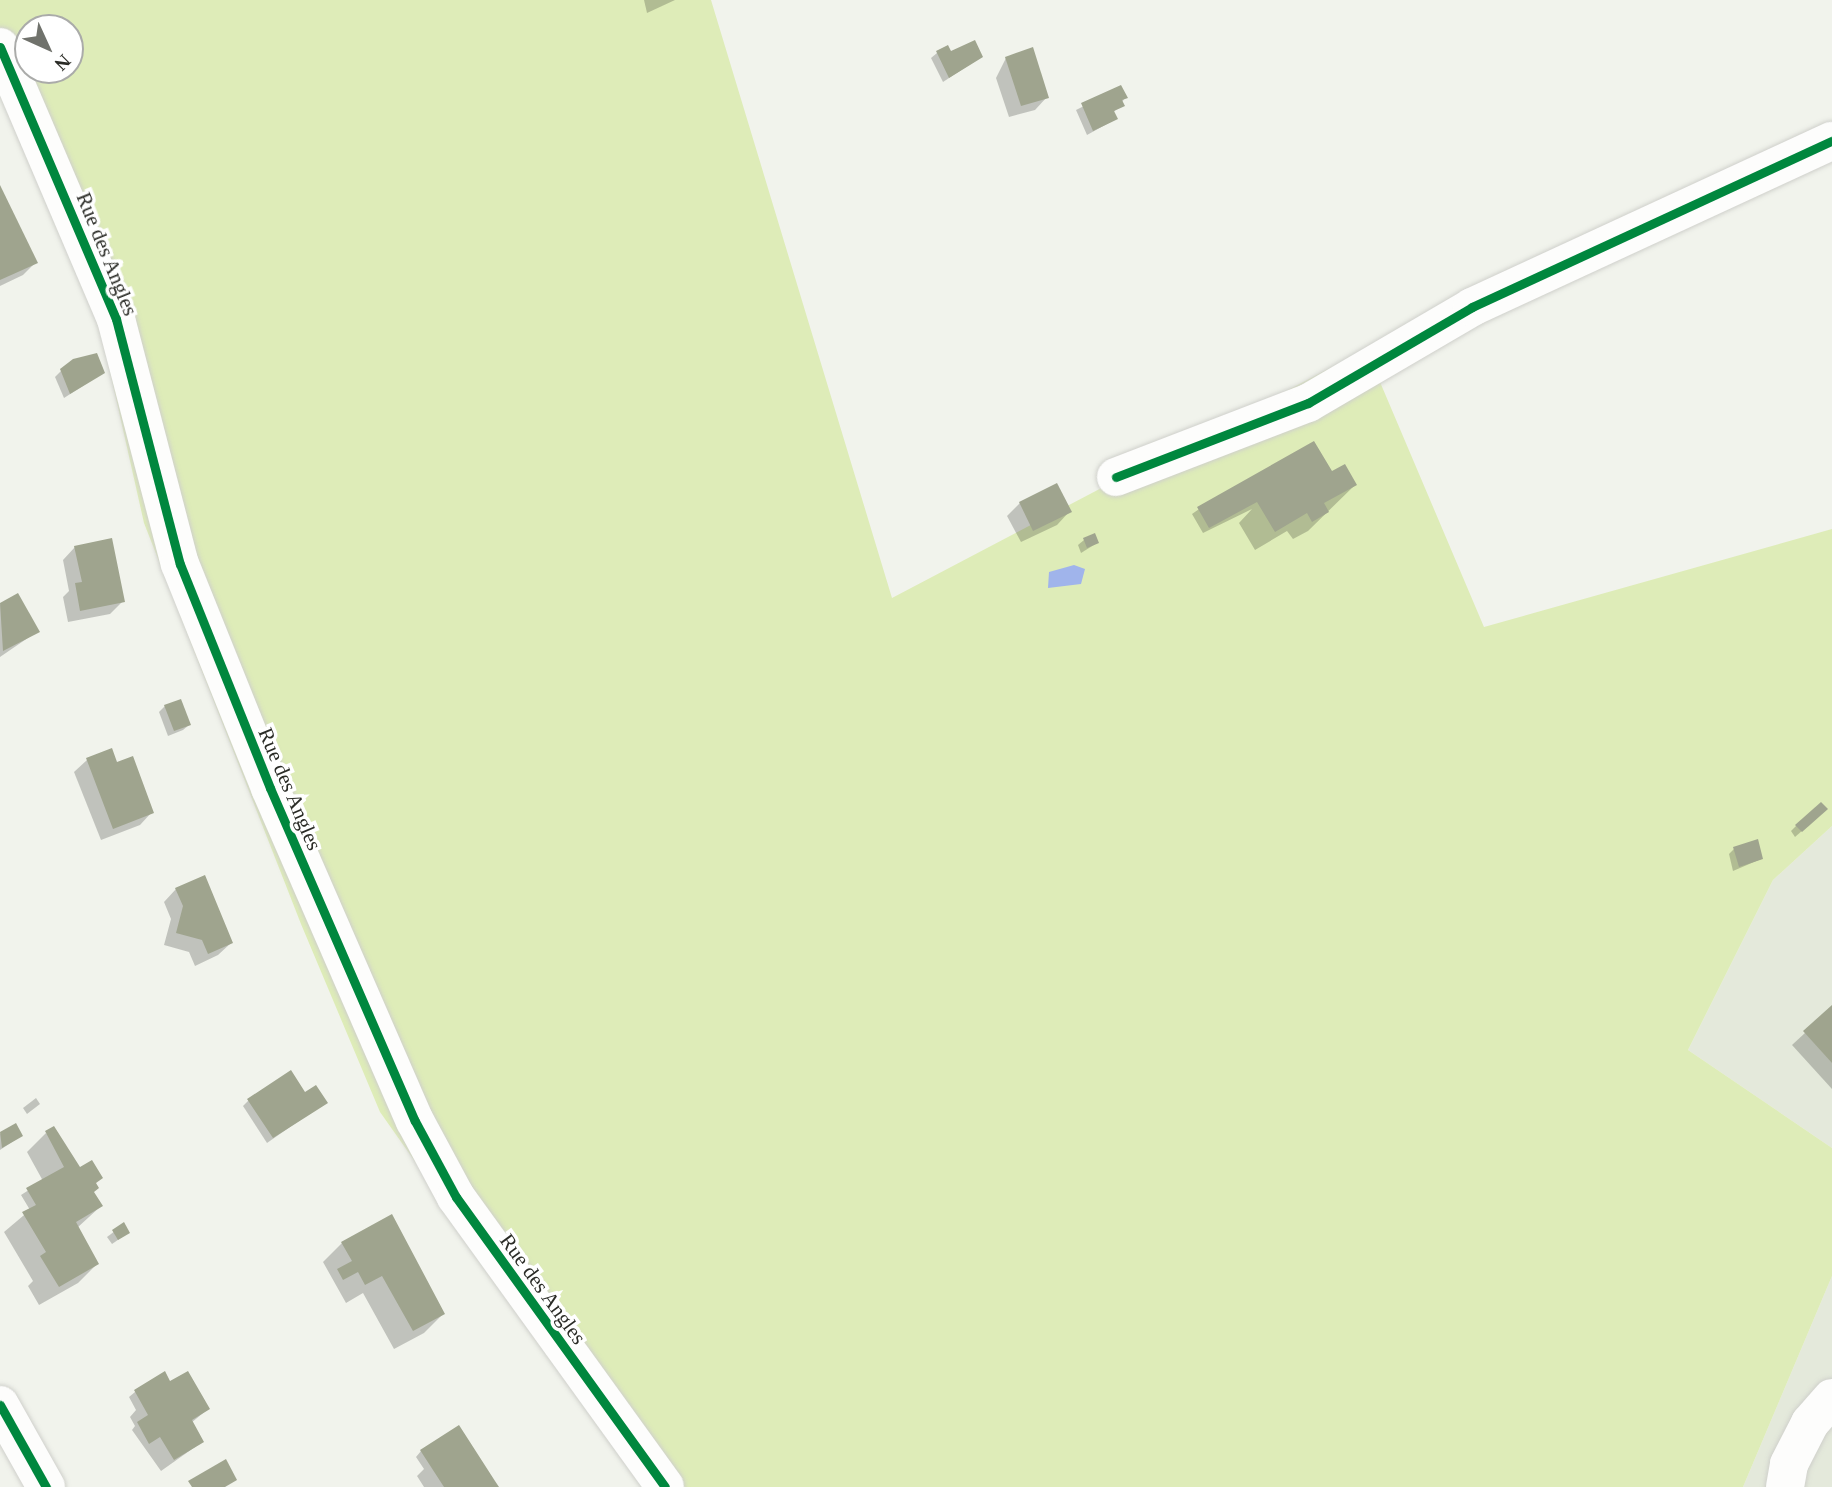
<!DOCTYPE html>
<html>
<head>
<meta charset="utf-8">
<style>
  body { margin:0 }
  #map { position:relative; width:1832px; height:1487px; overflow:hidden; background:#f1f3ec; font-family:"Times New Roman",serif }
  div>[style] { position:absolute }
  .built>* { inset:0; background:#e4e9db }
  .green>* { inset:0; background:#deecb8 }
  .water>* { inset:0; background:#a0b4eb }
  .shadow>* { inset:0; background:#0003 }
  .building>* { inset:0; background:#9fa48e }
  .roads { filter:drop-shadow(0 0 2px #cfd0cb) drop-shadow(0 0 2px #cfd0cb) }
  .minor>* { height:38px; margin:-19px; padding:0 19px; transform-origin:19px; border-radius:19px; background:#fdfdfc }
  .cycleway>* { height:9px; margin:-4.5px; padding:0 4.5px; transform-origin:4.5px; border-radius:4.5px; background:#00873e }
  span { translate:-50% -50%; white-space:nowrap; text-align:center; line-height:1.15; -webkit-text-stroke:7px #fff; paint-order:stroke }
  .street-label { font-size:21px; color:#2b2c27 }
  .north { position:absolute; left:14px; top:14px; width:70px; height:70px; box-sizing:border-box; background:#fff; border:2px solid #aaaba9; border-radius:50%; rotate:135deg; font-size:19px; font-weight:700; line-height:28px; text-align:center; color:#2b2c27 }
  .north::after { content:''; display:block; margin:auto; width:24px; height:32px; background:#70726c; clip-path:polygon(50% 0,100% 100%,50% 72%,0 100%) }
</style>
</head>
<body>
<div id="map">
  <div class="built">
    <div style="clip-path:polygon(1832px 826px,1832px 1148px,1688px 1050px,1773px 880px)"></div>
    <div style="clip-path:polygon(1832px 1276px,1832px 1487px,1743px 1487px)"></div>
  </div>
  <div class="green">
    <div style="clip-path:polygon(evenodd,0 0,711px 0,892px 598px,1366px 349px,1484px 627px,1832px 529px,1832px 826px,1773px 880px,1688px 1050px,1832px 1148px,1832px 1276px,1743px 1487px,645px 1487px,380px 1112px,301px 924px,144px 523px,93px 296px,0 84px,0 0,28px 28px,70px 28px,70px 70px,28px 70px,28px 28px)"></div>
  </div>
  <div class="water">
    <div style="clip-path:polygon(1074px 565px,1085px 569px,1081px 584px,1048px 588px,1049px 572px)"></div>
  </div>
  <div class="shadow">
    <div style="clip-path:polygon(644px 0,675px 0,647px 13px)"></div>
    <div style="clip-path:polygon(937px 53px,981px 57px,943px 82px,931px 58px)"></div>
    <div style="clip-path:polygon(1006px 58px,1047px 97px,1035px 110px,1009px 117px,996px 78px)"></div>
    <div style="clip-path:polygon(1120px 88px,1126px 97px,1113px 113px,1116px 119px,1087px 135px,1076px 110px)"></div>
    <div style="clip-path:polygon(0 189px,36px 262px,23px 275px,0 286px)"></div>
    <div style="clip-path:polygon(61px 371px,103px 373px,64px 398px,55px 377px)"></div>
    <div style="clip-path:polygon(1331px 473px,1355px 485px,1308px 531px,1293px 539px,1287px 531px,1255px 550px,1239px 523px,1252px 509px,1203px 533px,1192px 514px,1212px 500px)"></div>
    <div style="clip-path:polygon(1056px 485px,1069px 512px,1057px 525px,1021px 542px,1007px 516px,1020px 503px)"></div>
    <div style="clip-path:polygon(1084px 540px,1097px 543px,1081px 553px,1078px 545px)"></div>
    <div style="clip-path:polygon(75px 547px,123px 601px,110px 614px,68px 622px,63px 597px,69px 591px,63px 560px)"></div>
    <div style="clip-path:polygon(18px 595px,38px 631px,0 657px,0 605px)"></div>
    <div style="clip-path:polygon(165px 706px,189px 725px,183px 730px,168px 736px,159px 712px)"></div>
    <div style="clip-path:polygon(87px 760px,152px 812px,140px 825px,101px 840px,74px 772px)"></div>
    <div style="clip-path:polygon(1820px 815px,1795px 837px,1791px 831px,1796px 826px)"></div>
    <div style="clip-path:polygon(1734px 849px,1761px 859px,1733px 871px,1729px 854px)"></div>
    <div style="clip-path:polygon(176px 889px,231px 943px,218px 955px,195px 966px,189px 952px,164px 945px,171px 919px,164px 902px)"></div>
    <div style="clip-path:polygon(1832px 1008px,1832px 1089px,1792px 1045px)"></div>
    <div style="clip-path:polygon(305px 1094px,326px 1102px,267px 1143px,243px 1106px,249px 1100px)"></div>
    <div style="clip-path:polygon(36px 1098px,40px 1104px,27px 1114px,23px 1108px)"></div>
    <div style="clip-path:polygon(15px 1125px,21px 1136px,0 1150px,0 1134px)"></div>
    <div style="clip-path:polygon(46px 1133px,95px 1184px,93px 1192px,101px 1206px,77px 1228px,97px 1264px,78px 1283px,39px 1305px,28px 1286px,33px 1281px,4px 1232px,30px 1210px,21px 1195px,43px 1181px,27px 1152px)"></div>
    <div style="clip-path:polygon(123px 1225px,128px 1233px,112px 1244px,107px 1237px)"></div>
    <div style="clip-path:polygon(342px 1243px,443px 1314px,424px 1333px,394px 1349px,363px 1293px,346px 1303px,323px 1262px)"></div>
    <div style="clip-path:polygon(170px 1385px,208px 1409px,191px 1423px,202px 1442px,161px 1471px,132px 1430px,135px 1426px,130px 1417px,136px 1410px,129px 1397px,135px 1392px)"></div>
    <div style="clip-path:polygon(421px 1451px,497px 1487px,424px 1487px,417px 1476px,424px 1469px,416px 1457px)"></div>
  </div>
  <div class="building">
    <div style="clip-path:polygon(975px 40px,983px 57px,949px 78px,936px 51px,948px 45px,951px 51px)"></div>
    <div style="clip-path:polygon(1033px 47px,1049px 98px,1021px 106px,1005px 57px)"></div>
    <div style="clip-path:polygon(1121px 85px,1128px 98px,1122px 100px,1125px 106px,1114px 111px,1118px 119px,1093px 131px,1081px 103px)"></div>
    <div style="clip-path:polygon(0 185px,38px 263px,0 280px)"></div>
    <div style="clip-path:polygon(97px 353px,105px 373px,70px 394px,60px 369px,73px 359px)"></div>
    <div style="clip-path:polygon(1314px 441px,1332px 471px,1345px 464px,1357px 485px,1324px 503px,1329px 512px,1312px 522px,1307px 513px,1275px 532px,1257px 502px,1209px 528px,1197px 507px)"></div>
    <div style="clip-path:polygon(1057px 483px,1072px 512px,1033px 531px,1019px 502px)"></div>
    <div style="clip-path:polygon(1095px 533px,1099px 543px,1087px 548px,1083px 538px)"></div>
    <div style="clip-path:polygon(112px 538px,125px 602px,80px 611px,75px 583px,82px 582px,74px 546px)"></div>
    <div style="clip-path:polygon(18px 593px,40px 632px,3px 651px,0 603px)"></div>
    <div style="clip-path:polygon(181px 699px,191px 725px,174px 731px,164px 705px)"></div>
    <div style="clip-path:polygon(112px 748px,117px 762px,133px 756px,154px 813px,113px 829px,86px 758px)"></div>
    <div style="clip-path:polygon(1821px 802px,1828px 809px,1802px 832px,1795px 825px)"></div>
    <div style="clip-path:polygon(1758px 839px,1763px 859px,1739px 867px,1733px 847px)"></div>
    <div style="clip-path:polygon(205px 875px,233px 943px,208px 954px,202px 940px,176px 933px,183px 906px,175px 888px)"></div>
    <div style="clip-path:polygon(1832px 1005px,1832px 1063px,1803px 1031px)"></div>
    <div style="clip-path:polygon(291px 1070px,305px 1092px,316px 1085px,328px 1103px,273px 1138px,247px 1099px)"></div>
    <div style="clip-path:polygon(16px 1123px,23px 1136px,2px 1148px,0 1132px)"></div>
    <div style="clip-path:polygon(54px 1126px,80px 1167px,92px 1160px,103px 1178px,96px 1183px,99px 1188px,94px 1192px,103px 1206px,76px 1222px,99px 1264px,59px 1287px,40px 1256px,46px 1252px,22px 1212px,36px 1205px,26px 1188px,64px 1167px,45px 1131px)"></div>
    <div style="clip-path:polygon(392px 1214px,445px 1314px,413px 1331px,382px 1276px,365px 1285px,358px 1272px,343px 1280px,337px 1269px,352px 1261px,341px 1242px)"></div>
    <div style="clip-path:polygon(124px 1222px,130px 1233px,118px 1240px,112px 1230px)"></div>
    <div style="clip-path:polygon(165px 1371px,170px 1381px,188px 1371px,210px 1409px,192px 1420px,204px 1442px,174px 1460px,160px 1437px,149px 1444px,137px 1422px,148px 1415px,134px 1390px)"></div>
    <div style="clip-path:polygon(459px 1425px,495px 1481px,499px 1487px,444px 1487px,420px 1450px)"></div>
    <div style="clip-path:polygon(226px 1459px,237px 1480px,225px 1487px,192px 1487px,188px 1481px)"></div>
  </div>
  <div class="roads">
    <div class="minor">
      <div style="left:0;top:47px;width:296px;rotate:66.9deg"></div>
      <div style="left:116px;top:319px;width:253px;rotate:75.4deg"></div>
      <div style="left:180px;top:564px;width:241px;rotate:68.1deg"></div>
      <div style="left:270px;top:788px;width:363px;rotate:66.5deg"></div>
      <div style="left:415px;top:1121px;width:86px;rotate:61.7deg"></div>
      <div style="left:456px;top:1197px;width:357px;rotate:54.2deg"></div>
      <div style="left:1116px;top:477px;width:206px;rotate:-21.1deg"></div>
      <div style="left:1308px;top:403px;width:190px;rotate:-30.3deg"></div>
      <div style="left:1472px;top:307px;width:396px;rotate:-24.8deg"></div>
      <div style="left:0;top:1405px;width:94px;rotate:60.7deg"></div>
      <div style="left:1785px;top:1487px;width:23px;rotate:-80deg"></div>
      <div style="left:1789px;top:1464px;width:46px;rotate:-62.9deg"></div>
      <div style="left:1810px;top:1423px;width:33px;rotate:-49deg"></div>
    </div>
  </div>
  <div class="cycleway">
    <div style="left:0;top:47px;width:296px;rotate:66.9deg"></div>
    <div style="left:116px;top:319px;width:253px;rotate:75.4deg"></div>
    <div style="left:180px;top:564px;width:241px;rotate:68.1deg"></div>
    <div style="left:270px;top:788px;width:363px;rotate:66.5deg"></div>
    <div style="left:415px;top:1121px;width:86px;rotate:61.7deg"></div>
    <div style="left:456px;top:1197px;width:357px;rotate:54.2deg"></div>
    <div style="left:1116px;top:477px;width:206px;rotate:-21.1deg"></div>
    <div style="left:1308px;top:403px;width:190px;rotate:-30.3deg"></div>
    <div style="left:1472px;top:307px;width:396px;rotate:-24.8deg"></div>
    <div style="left:0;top:1405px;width:94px;rotate:60.7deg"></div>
  </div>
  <div class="street-label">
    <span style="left:107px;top:254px;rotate:68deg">Rue des Angles</span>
    <span style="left:290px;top:789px;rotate:67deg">Rue des Angles</span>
    <span style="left:543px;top:1289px;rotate:54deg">Rue des Angles</span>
  </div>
  <div class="north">N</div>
</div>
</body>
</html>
